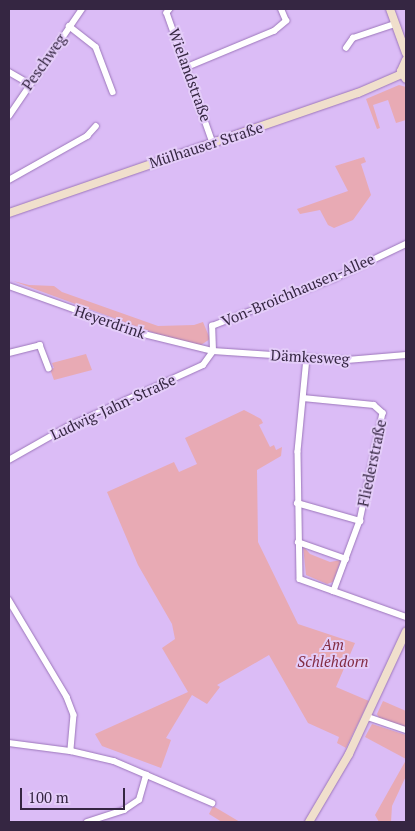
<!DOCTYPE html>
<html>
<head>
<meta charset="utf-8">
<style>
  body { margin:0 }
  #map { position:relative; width:415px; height:831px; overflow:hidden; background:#dbbcf6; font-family:"PT Serif",serif }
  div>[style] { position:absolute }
  .green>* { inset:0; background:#e8aab4 }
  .roads { filter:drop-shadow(0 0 1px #9c76bb) drop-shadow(0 0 1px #9c76bb) }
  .street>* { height:5.5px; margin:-2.75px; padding:0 2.75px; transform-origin:2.75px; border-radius:2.75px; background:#fff }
  .secondary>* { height:8px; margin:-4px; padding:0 4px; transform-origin:4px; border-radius:4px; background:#f0dfcc }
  span { translate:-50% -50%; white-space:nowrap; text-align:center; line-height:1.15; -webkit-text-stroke:4px #e4cdf9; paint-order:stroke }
  .street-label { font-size:15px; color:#352642 }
  .park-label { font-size:15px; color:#832c42; font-style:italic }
  .frame { position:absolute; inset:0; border:10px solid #352642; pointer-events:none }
  .scale { position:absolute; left:20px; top:788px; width:105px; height:22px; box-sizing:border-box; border:2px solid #352642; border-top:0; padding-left:6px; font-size:15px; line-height:18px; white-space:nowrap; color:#352642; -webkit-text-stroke:4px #e4cdf9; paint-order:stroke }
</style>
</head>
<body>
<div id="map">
  <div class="green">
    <div style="clip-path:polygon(399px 85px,406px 87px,406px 120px,396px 123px,388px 100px,373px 105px,380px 128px,377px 129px,366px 99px)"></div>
    <div style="clip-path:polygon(364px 157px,366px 162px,361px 164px,371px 195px,353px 220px,334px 228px,328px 225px,320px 210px,300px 214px,297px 209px,348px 191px,335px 166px)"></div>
    <div style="clip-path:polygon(13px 281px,29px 285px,54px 286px,62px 292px,158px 326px,194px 325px,203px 322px,210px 339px,201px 345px,168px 338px)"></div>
    <div style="clip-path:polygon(86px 354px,92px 370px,54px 380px,50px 369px,54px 368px,52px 363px)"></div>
    <div style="clip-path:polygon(244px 410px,261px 419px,263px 423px,259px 425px,270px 447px,274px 445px,276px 450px,282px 447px,281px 456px,257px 470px,258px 542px,298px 624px,355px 643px,336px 687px,369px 701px,346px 748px,337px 743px,339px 737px,308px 723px,269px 655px,217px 685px,220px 687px,207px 704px,192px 695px,166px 738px,171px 740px,161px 768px,102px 746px,95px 734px,188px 692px,162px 648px,175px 639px,172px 624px,138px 565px,107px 492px,174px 462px,179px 472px,197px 464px,185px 438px)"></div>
    <div style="clip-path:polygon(303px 546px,310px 554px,330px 562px,341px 560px,333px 582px,327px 584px,306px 575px)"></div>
    <div style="clip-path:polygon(383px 701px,406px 711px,406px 729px,379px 718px,377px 714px)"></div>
    <div style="clip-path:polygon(372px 724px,406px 735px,406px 759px,365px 737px)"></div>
    <div style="clip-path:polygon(406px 760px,406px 776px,392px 806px,391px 822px,379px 822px,375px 815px)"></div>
    <div style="clip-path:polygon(213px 806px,240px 822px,222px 822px,209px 814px)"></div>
  </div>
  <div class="roads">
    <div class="street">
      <div style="left:170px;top:9px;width:5px;rotate:127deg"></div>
      <div style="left:167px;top:13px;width:138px;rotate:70.5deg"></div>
      <div style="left:69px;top:26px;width:34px;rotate:38deg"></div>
      <div style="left:96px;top:47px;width:48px;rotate:69.3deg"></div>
      <div style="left:346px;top:48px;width:12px;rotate:-55deg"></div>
      <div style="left:353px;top:38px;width:44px;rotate:-18.4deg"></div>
      <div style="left:187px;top:67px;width:94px;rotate:-22.5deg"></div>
      <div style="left:274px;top:31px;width:16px;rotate:-40deg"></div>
      <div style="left:286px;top:21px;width:13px;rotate:-113deg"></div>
      <div style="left:9px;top:72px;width:22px;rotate:30deg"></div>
      <div style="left:9px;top:116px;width:130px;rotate:-55.7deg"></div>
      <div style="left:9px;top:180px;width:90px;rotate:-29.4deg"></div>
      <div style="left:87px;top:136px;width:13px;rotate:-48deg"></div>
      <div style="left:9px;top:286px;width:143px;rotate:19.6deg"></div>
      <div style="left:144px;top:334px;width:71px;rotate:13.8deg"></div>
      <div style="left:213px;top:351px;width:134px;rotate:3.8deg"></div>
      <div style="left:347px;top:360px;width:59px;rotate:-4.8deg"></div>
      <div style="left:9px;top:353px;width:32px;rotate:-14deg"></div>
      <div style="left:40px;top:345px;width:25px;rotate:69deg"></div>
      <div style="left:307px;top:358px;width:94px;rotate:95.5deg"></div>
      <div style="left:298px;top:452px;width:127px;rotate:89.1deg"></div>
      <div style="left:300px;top:579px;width:113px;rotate:19.7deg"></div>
      <div style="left:303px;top:398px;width:71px;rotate:5.6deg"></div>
      <div style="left:374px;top:405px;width:12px;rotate:42deg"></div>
      <div style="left:383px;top:413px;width:110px;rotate:102deg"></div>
      <div style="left:360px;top:521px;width:75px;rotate:110.4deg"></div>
      <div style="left:9px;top:460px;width:67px;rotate:-29.6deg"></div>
      <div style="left:67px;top:427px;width:149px;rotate:-24.5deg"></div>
      <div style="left:203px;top:365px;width:17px;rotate:-54deg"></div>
      <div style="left:213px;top:351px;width:25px;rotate:-92deg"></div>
      <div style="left:212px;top:326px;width:130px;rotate:-21.2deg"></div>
      <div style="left:333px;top:279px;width:81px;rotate:-25.6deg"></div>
      <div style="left:297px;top:503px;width:66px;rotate:15.9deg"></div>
      <div style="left:298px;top:542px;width:51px;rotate:19.5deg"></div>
      <div style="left:9px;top:600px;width:113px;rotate:59.1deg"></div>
      <div style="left:67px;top:697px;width:19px;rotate:69deg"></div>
      <div style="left:74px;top:715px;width:36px;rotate:95deg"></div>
      <div style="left:368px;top:717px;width:40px;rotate:18.9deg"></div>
      <div style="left:9px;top:743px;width:63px;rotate:7.4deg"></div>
      <div style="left:71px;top:751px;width:44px;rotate:13.1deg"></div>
      <div style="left:114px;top:761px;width:107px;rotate:23.2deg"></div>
      <div style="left:87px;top:822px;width:39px;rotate:-18deg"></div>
      <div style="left:124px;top:810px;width:18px;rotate:-34deg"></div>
      <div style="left:139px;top:800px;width:26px;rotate:-74deg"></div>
    </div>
    <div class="secondary">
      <div style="left:390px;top:9px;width:47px;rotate:70deg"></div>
      <div style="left:406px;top:60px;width:12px;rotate:114deg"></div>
      <div style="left:401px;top:71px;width:9px;rotate:58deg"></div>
      <div style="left:9px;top:213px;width:369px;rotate:-19deg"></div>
      <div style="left:358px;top:93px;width:48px;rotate:-23.4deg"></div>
      <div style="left:309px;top:822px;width:79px;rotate:-59.5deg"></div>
      <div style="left:349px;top:754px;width:135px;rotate:-65deg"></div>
    </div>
  </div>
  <div class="street-label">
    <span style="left:44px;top:62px;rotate:-55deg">Peschweg</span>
    <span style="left:190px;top:75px;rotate:70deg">Wielandstraße</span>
    <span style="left:206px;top:145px;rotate:-18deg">Mülhauser Straße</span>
    <span style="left:298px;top:290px;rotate:-23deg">Von-Broichhausen-Allee</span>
    <span style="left:110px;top:322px;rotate:19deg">Heyerdrink</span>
    <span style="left:310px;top:357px;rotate:3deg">Dämkesweg</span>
    <span style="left:113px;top:407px;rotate:-25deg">Ludwig-Jahn-Straße</span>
    <span style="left:372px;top:463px;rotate:-78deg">Fliederstraße</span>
  </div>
  <div class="park-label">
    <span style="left:333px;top:653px">Am<br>Schlehdorn</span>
  </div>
  <div class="frame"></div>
  <div class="scale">100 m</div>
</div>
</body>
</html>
